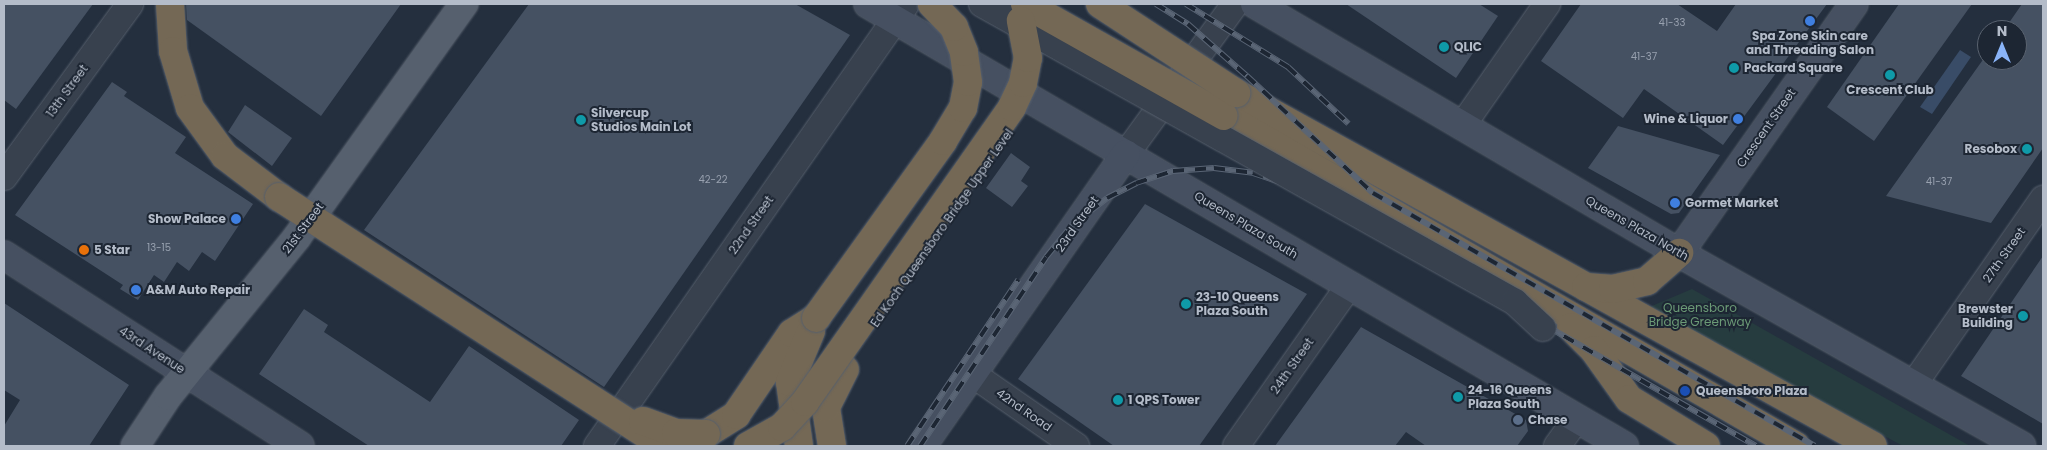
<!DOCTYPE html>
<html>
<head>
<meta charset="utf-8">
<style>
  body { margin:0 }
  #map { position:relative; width:2047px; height:450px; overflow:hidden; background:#242f3e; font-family:Poppins,sans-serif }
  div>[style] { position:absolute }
  .green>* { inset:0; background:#263c3f }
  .water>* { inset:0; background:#394c67 }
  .building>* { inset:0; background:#455162 }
  .roads { filter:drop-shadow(0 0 1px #565f6c) drop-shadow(0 0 1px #565f6c) }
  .street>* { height:26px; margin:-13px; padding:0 13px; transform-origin:13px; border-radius:13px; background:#38414e }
  .secondary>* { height:28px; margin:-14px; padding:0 14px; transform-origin:14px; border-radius:14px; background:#465061 }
  .primary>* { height:28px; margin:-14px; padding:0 14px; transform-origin:14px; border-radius:14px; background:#56606e }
  .highway>* { height:28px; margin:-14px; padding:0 14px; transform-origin:14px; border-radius:14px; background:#746855 }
  .rail>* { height:5.5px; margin-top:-2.75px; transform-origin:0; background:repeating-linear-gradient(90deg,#1d2633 0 11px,#5a6575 0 22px); box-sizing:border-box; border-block:1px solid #5a6575 }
  .bridges { filter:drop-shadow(0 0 1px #565f6c) drop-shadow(0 0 1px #565f6c) }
  .street-bridge>* { height:26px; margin:-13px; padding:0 13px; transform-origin:13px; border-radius:13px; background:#38414e }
  .highway-bridge>* { height:28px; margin:-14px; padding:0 14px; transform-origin:14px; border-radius:14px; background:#746855 }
  .dots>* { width:14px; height:14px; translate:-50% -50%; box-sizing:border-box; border:2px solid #1d2633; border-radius:50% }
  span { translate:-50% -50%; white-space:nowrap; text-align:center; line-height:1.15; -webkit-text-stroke:4px #1d2633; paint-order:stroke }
  .number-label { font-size:10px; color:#98a1af }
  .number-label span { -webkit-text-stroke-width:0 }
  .poi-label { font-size:12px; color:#b4bcc9; font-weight:700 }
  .left { translate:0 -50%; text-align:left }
  .right { translate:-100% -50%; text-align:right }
  .street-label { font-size:12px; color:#b4bcc9 }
  .park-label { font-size:12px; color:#6b9a76 }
  .frame { position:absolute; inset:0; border:5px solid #b4bcc9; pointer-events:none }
  .north { position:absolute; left:1977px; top:20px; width:50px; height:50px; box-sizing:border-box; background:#1d2633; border:1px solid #59626f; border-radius:50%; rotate:0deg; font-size:14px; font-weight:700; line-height:20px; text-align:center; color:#b4bcc9 }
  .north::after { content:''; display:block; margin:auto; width:18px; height:22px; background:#8ab4f8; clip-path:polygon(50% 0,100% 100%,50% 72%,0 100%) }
</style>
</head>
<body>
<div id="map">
  <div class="green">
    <div style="clip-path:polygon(1692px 289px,1970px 446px,1903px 446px,1647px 308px)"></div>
  </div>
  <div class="water">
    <div style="clip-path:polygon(1960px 50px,1971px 57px,1932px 114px,1920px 107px)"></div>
  </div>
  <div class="building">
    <div style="clip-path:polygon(4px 4px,93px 4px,16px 109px,4px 100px)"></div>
    <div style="clip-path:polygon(186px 4px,401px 4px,321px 116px,187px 20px)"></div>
    <div style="clip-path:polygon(529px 4px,795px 4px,850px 35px,604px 387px,364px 230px)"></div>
    <div style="clip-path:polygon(1346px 4px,1479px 4px,1498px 16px,1456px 78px)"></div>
    <div style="clip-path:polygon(1581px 4px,1677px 4px,1717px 31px,1736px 4px,1827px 4px,1723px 145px,1644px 89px,1623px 118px,1541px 61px)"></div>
    <div style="clip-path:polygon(1899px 4px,1972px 4px,1874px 141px,1827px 107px)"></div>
    <div style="clip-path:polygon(2022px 4px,2043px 4px,2043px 148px,1991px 223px,1886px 196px,1987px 54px,1987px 60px,2017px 60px,2017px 30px,2004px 30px)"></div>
    <div style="clip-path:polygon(112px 82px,127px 92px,124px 96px,186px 137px,175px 153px,253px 204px,215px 261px,202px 252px,189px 271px,177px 262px,164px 282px,154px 275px,138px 300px,120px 289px,123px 285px,15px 215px)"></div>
    <div style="clip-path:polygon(245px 105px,292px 138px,272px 166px,228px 132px)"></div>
    <div style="clip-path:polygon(1618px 126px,1720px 155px,1679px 213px,1671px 214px,1588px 168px)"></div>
    <div style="clip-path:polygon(1011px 153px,1030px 167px,1021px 181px,1028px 186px,1012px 207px,986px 188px)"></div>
    <div style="clip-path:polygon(1145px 204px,1307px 294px,1199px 446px,1114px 446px,1018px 379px)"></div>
    <div style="clip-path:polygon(2043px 256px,2043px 424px,1961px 376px)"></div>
    <div style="clip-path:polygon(4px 303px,129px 385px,89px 446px,4px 446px,4px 426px,20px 400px,4px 390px)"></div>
    <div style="clip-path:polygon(304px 309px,328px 325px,324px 332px,430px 402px,469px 346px,579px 420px,561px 446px,369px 446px,259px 374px)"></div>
    <div style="clip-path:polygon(1361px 327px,1526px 420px,1528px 431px,1517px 446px,1426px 446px,1406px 432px,1395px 446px,1275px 446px)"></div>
  </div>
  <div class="roads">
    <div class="street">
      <div style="left:1462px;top:126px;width:149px;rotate:-55.1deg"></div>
      <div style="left:1126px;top:154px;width:185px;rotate:-54deg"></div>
      <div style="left:4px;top:177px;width:214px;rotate:-53.9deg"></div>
      <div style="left:971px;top:373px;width:128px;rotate:34.8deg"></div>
      <div style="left:1914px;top:384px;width:226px;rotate:-55.1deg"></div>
      <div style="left:597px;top:446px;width:539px;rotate:-55.04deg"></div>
      <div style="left:1236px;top:446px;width:196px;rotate:-54.8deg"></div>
      <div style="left:1557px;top:446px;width:34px;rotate:-54deg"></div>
    </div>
    <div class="secondary">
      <div style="left:868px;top:4px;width:876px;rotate:30.31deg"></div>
      <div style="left:1255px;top:4px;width:492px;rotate:30.4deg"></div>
      <div style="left:1679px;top:253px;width:393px;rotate:29.4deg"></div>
      <div style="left:1679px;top:253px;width:304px;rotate:-54.9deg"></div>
      <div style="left:4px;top:255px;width:352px;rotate:32.8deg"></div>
      <div style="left:922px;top:446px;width:356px;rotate:-55.1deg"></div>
    </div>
    <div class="primary">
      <div style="left:135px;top:446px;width:60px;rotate:-56.6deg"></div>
      <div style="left:168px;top:396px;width:205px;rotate:-50.9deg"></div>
      <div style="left:297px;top:237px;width:287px;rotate:-54.4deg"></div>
    </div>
    <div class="highway">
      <div style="left:170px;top:4px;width:47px;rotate:86.3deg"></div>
      <div style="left:173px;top:51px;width:59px;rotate:73.4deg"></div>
      <div style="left:190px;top:108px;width:59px;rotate:53.9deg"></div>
      <div style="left:225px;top:156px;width:68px;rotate:37.2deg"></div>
      <div style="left:1236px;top:93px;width:728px;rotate:28.99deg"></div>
      <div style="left:1224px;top:116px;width:660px;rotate:29.98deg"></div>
      <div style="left:1586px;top:287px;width:27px;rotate:4deg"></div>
      <div style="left:1613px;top:289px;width:35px;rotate:-13deg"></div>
      <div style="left:1647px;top:281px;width:43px;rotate:-41.2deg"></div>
      <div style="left:1571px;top:327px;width:33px;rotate:45deg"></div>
      <div style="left:1594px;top:350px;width:60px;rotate:54.5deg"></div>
      <div style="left:1629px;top:399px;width:90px;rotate:31.4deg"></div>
      <div style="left:706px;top:434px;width:36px;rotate:-32deg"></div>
      <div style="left:736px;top:415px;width:99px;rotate:-55.7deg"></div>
      <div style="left:792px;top:333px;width:28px;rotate:-32deg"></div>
      <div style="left:799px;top:446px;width:65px;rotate:-98deg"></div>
      <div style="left:790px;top:382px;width:55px;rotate:-67.6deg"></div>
      <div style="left:832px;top:446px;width:39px;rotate:-99deg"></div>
      <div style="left:826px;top:407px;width:42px;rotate:-63.4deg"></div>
    </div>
  </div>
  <div class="rail">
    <div style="left:1156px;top:4px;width:38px;rotate:32deg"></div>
    <div style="left:1188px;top:24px;width:79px;rotate:41.4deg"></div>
    <div style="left:1247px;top:76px;width:172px;rotate:42.9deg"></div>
    <div style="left:1373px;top:193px;width:509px;rotate:29.79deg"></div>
    <div style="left:1186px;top:4px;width:120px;rotate:31.7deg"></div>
    <div style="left:1288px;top:67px;width:83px;rotate:43.1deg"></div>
    <div style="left:907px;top:446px;width:200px;rotate:-56.2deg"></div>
    <div style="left:920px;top:446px;width:227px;rotate:-56.3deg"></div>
    <div style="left:1046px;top:257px;width:41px;rotate:-50.9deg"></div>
    <div style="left:1072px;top:225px;width:44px;rotate:-37.6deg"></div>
    <div style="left:1107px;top:198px;width:33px;rotate:-27deg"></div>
    <div style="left:1136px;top:183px;width:39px;rotate:-18deg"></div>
    <div style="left:1173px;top:171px;width:41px;rotate:-4.2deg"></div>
    <div style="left:1214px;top:168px;width:39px;rotate:7deg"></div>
    <div style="left:1253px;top:173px;width:66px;rotate:18.4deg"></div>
    <div style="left:1316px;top:194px;width:507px;rotate:29.8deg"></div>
  </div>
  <div class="bridges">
    <div class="street-bridge">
      <div style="left:982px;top:4px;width:611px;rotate:29.21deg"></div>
      <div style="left:1515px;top:302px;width:38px;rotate:43deg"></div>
    </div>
    <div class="highway-bridge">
      <div style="left:1025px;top:4px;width:228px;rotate:29.4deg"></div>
      <div style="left:1100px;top:4px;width:163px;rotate:33.2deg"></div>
      <div style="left:279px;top:197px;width:459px;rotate:32.9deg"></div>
      <div style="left:816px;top:318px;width:218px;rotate:-54.3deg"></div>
      <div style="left:943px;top:141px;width:39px;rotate:-59deg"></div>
      <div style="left:963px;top:108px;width:26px;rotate:-79deg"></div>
      <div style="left:968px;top:82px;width:30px;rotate:-98deg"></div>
      <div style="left:964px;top:52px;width:27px;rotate:-112deg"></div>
      <div style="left:954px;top:27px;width:32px;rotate:-134deg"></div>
      <div style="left:643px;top:421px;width:35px;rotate:20deg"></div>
      <div style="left:676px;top:433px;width:30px;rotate:2deg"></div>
      <div style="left:748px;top:446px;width:39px;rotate:-29deg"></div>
      <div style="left:782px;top:427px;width:34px;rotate:-47deg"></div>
      <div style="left:805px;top:402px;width:360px;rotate:-54.9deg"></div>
      <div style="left:1012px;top:107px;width:26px;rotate:-65deg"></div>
      <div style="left:1023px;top:83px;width:25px;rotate:-79deg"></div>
      <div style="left:1028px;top:58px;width:38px;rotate:-101deg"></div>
    </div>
  </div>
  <div class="dots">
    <div style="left:1810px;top:21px;background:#3f7fe0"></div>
    <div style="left:1444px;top:47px;background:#0f9aa8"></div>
    <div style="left:1734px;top:68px;background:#0f9aa8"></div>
    <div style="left:1890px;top:75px;background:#0f9aa8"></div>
    <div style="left:1738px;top:119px;background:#3f7fe0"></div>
    <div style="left:581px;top:120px;background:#0f9aa8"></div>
    <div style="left:2027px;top:149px;background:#0f9aa8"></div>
    <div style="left:1675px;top:203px;background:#3f7fe0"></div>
    <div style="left:236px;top:219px;background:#3f7fe0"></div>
    <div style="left:84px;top:250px;background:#e8710a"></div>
    <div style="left:136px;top:290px;background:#3f7fe0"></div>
    <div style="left:1186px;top:304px;background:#0f9aa8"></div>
    <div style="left:2023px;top:316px;background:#0f9aa8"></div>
    <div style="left:1685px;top:391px;background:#1a4fb4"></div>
    <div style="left:1458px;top:397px;background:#0f9aa8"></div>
    <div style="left:1118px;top:400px;background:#0f9aa8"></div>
    <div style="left:1518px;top:420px;background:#5c6f8a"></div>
  </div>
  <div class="number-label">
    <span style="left:1672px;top:23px">41-33</span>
    <span style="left:1644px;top:57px">41-37</span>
    <span style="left:713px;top:180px">42-22</span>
    <span style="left:1939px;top:182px">41-37</span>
    <span style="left:159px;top:248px">13-15</span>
  </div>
  <div class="poi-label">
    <span style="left:1810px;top:43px">Spa Zone Skin care<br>and Threading Salon</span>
    <span class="left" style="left:1454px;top:47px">QLIC</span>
    <span class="left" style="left:1744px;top:68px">Packard Square</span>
    <span style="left:1890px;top:90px">Crescent Club</span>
    <span class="left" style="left:591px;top:120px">Silvercup<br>Studios Main Lot</span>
    <span class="right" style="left:1728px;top:119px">Wine &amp; Liquor</span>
    <span class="right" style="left:2017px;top:149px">Resobox</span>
    <span class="left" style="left:1685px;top:203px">Gormet Market</span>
    <span class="right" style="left:226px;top:219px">Show Palace</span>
    <span class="left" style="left:94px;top:250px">5 Star</span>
    <span class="left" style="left:146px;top:290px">A&amp;M Auto Repair</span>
    <span class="left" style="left:1196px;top:304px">23-10 Queens<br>Plaza South</span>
    <span class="right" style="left:2013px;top:316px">Brewster<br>Building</span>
    <span class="left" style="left:1468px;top:397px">24-16 Queens<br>Plaza South</span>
    <span class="left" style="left:1696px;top:391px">Queensboro Plaza</span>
    <span class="left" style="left:1128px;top:400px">1 QPS Tower</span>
    <span class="left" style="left:1528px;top:420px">Chase</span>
  </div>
  <div class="street-label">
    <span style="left:67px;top:91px;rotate:-54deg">13th Street</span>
    <span style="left:1766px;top:128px;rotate:-55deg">Crescent Street</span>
    <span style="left:1077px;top:224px;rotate:-55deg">23rd Street</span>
    <span style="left:751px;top:225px;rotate:-55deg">22nd Street</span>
    <span style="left:1246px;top:225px;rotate:31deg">Queens Plaza South</span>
    <span style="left:303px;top:228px;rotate:-53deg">21st Street</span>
    <span style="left:942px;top:228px;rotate:-55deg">Ed Koch Queensboro Bridge Upper Level</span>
    <span style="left:1637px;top:228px;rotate:30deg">Queens Plaza North</span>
    <span style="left:2004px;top:255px;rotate:-55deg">27th Street</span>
    <span style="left:152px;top:350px;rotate:33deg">43rd Avenue</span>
    <span style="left:1292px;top:366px;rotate:-55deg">24th Street</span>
    <span style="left:1024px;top:410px;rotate:35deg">42nd Road</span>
  </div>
  <div class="park-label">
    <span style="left:1700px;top:315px">Queensboro<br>Bridge Greenway</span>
  </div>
  <div class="frame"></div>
  <div class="north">N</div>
</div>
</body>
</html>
